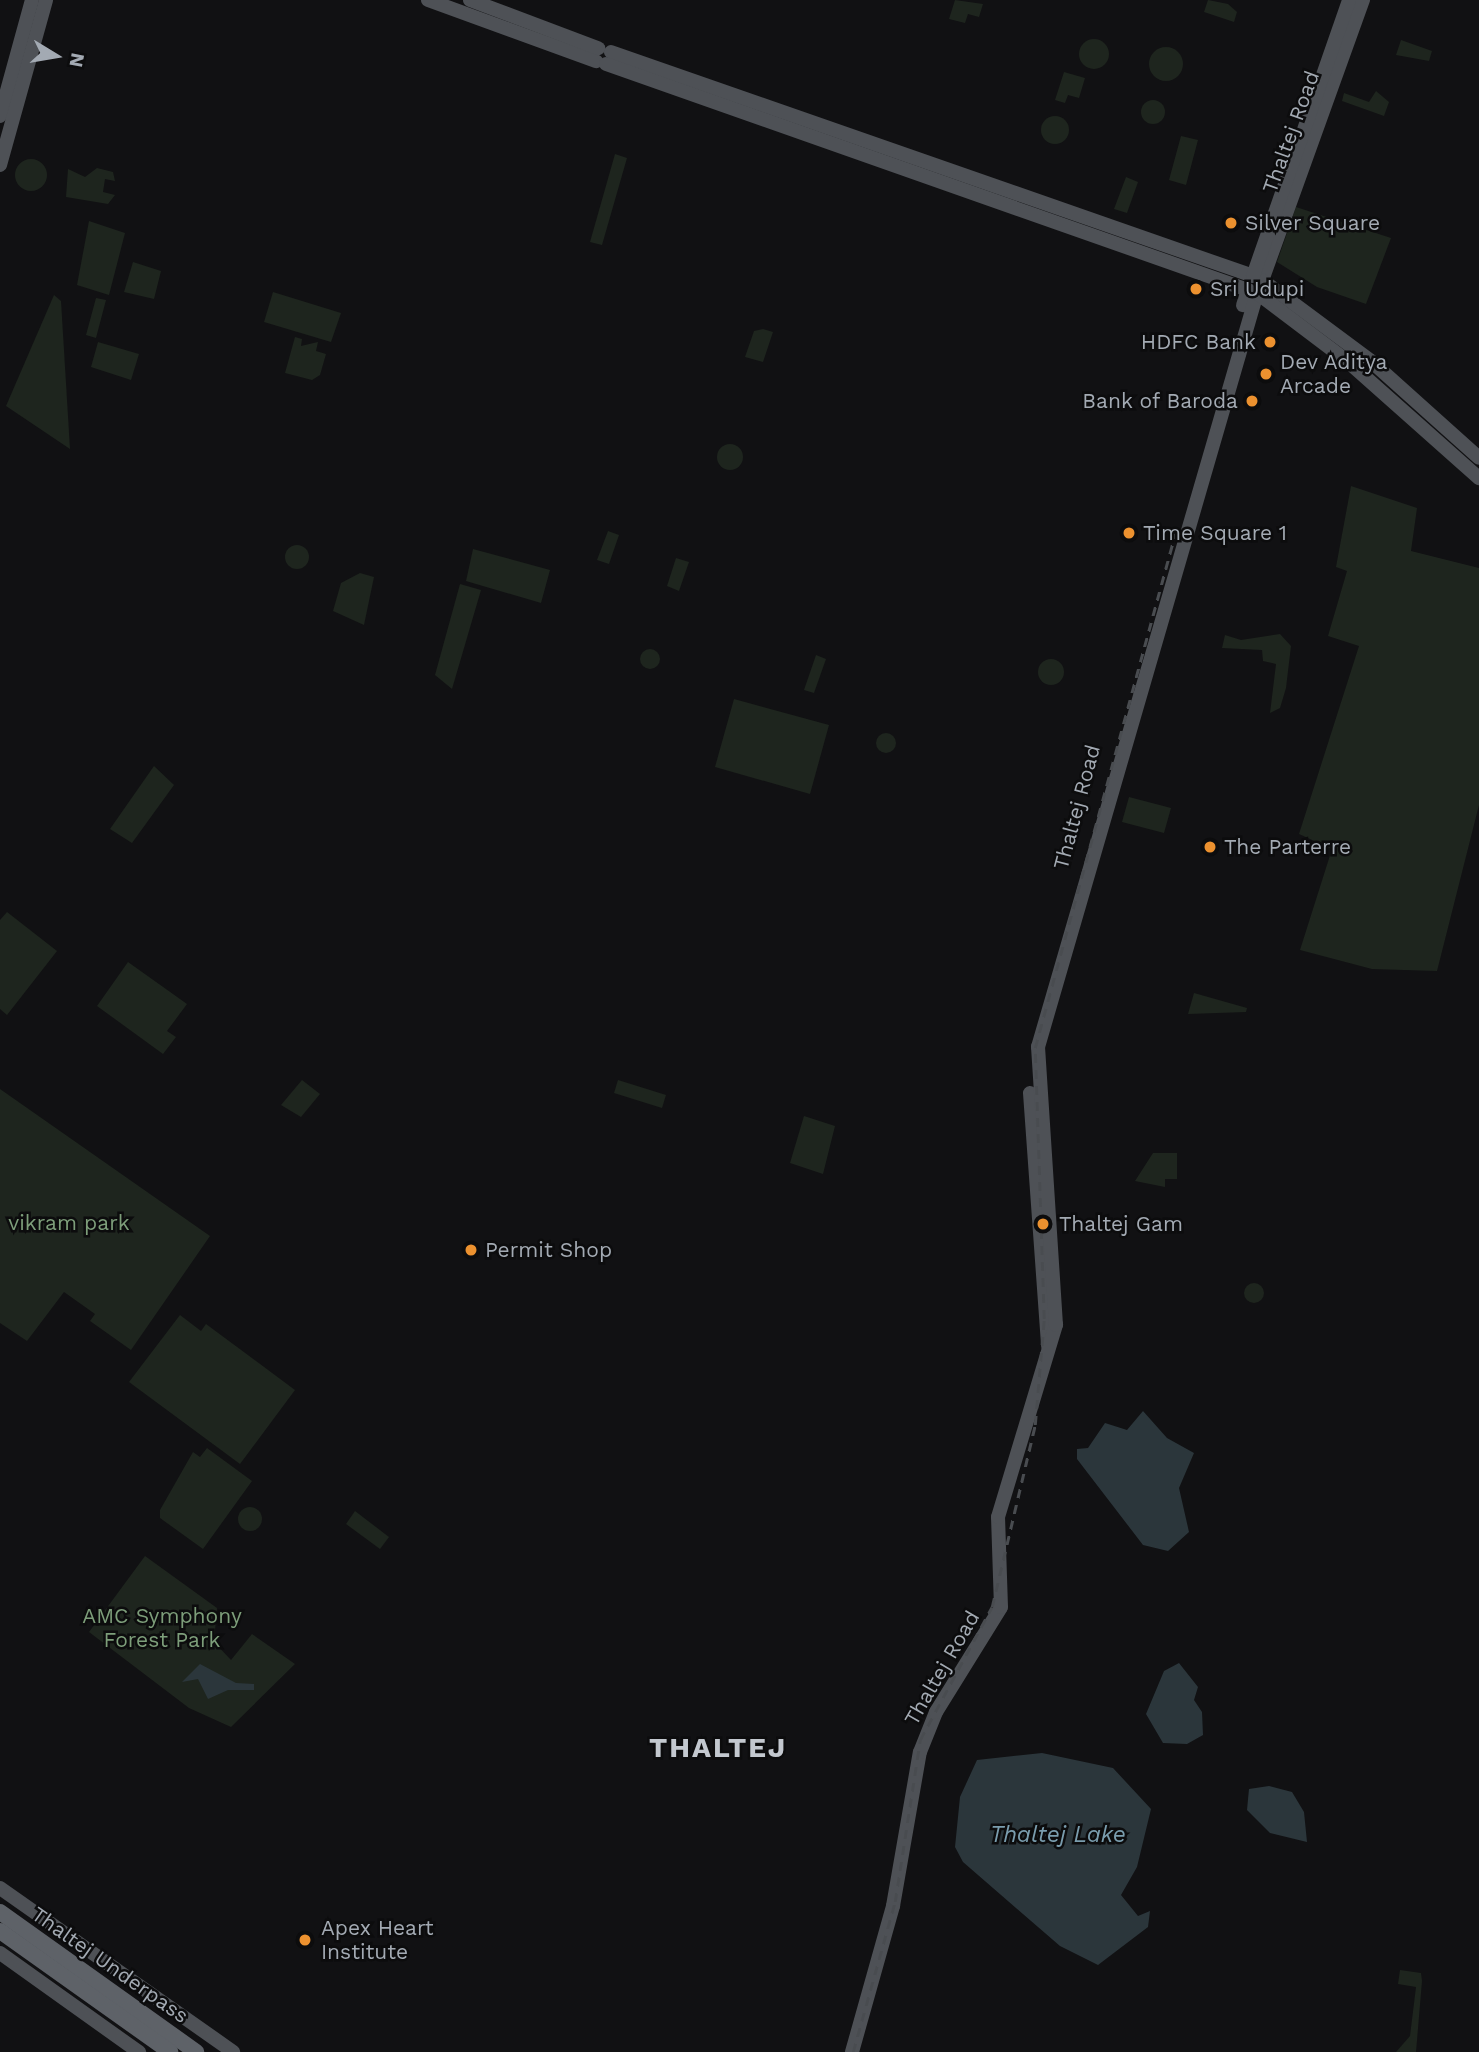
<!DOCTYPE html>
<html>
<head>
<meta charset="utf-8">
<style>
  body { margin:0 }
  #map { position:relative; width:1479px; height:2052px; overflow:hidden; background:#111113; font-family:"Work Sans",sans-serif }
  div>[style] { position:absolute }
  .green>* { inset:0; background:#1e251e }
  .round { border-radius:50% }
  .water>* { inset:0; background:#2b363b }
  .major>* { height:14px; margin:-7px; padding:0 7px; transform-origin:7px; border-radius:7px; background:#4e5156 }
  .highway>* { height:16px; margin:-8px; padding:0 8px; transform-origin:8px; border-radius:8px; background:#5e6268 }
  .rail>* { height:2.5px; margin-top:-1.25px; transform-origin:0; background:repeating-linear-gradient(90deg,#494c50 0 9px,transparent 0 16px) }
  .dots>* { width:19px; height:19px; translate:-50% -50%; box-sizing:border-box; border:4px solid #0c0c0d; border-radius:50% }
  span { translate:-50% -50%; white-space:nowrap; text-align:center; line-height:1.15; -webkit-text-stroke:5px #0c0c0d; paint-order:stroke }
  .street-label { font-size:21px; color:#a3aab3 }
  .poi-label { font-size:21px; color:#a3aab3 }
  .left { translate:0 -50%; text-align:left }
  .right { translate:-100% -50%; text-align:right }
  .park-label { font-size:21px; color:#7d9e7a }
  .water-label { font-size:23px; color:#7a9dae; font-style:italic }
  .district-label { font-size:28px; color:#c3c8cf; font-weight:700; letter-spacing:2px }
  .north { position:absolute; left:21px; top:21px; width:70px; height:70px; -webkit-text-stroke:5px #0c0c0d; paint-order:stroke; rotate:101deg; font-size:19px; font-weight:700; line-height:28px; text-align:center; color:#a3aab3 }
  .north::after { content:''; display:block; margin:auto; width:24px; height:32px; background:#a3aab3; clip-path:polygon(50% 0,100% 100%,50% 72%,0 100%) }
</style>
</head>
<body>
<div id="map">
  <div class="green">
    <div style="clip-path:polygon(955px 0,983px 4px,979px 17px,968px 14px,965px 23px,949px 19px)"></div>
    <div style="clip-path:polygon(1208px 0,1228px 4px,1237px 12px,1234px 22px,1204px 12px)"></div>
    <div class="round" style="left:1079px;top:39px;width:30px;height:30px"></div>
    <div style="clip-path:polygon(1401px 40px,1432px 51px,1429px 61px,1396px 55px)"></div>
    <div class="round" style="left:1149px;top:47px;width:34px;height:34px"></div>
    <div style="clip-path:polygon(1064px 72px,1085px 78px,1079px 98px,1068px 95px,1065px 103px,1055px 100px)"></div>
    <div style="clip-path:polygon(1376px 91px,1389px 102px,1384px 116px,1342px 101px,1344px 93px,1369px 102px)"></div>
    <div class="round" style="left:1141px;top:100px;width:24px;height:24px"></div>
    <div class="round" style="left:1041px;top:116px;width:28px;height:28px"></div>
    <div style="clip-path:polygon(1181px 136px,1198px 140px,1186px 185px,1169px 180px)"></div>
    <div style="clip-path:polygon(615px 154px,627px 158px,602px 245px,590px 242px)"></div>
    <div class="round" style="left:15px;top:159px;width:32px;height:32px"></div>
    <div style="clip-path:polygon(97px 168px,113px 172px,115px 181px,105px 179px,103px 192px,115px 195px,108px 204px,66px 197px,68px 169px,85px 177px)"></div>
    <div style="clip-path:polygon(1126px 177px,1138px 182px,1127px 213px,1114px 209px)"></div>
    <div style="clip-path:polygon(1296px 207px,1391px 238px,1366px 304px,1317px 287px,1277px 262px)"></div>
    <div style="clip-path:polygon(89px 221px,125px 233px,109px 295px,77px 285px)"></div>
    <div style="clip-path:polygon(133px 262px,161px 271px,154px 299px,124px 292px)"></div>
    <div style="clip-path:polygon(273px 292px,341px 313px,331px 342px,264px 322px)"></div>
    <div style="clip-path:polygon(54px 295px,61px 301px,70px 449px,6px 406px)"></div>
    <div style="clip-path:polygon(96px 298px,106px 300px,96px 338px,86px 335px)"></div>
    <div style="clip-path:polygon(763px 329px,773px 332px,763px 362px,745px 357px,754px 331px)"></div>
    <div style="clip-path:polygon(295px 337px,302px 339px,301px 346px,318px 342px,316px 351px,326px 354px,320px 375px,312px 380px,285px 373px)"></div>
    <div style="clip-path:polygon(98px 342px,139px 354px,131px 380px,91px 367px)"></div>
    <div class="round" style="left:717px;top:444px;width:26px;height:26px"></div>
    <div style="clip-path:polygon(1351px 486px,1417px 508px,1411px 551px,1479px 568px,1479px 805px,1437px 971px,1372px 969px,1300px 950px,1332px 849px,1299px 834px,1359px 646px,1328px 636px,1347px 571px,1336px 567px)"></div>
    <div style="clip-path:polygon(608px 531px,619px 535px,609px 564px,597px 560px)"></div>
    <div class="round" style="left:285px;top:545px;width:24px;height:24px"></div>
    <div style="clip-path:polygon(473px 549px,550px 570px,541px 603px,466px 581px)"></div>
    <div style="clip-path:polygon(676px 558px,689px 562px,679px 591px,667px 586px)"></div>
    <div style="clip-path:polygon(360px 573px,374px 577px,364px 625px,333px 611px,341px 583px)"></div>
    <div style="clip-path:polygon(460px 584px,481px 590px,452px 689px,435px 675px)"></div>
    <div style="clip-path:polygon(1280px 634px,1291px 646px,1286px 688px,1280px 708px,1270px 713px,1276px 664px,1263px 661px,1262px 650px,1222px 648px,1225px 635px,1241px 640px)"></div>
    <div class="round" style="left:640px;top:649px;width:20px;height:20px"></div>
    <div style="clip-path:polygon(816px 655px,826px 659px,814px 693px,804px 690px)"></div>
    <div class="round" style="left:1038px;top:659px;width:26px;height:26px"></div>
    <div style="clip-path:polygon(734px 699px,829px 725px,810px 794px,715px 767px)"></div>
    <div class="round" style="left:876px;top:733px;width:20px;height:20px"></div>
    <div style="clip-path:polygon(154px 766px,174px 785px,132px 843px,110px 829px)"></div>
    <div style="clip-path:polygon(1129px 797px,1171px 808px,1164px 833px,1122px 822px)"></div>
    <div style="clip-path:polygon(7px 912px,57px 951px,7px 1015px,0 1009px,0 920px)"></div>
    <div style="clip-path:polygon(128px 962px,187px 1004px,167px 1031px,176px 1037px,163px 1054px,97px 1006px)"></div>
    <div style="clip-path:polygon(1194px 993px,1247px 1008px,1246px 1012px,1188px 1014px)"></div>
    <div style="clip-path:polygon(302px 1080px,320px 1094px,301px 1117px,281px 1105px)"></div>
    <div style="clip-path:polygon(618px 1080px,666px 1095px,662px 1108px,614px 1093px)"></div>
    <div style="clip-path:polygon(0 1089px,210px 1236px,131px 1350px,90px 1321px,95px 1314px,64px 1292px,27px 1341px,0 1323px)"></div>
    <div style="clip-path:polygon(804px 1116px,835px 1126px,823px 1174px,790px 1163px)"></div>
    <div style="clip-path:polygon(1153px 1153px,1177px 1153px,1177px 1179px,1165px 1179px,1165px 1187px,1135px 1181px)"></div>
    <div class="round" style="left:1244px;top:1283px;width:20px;height:20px"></div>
    <div style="clip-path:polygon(180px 1315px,201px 1331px,206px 1324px,295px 1390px,240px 1464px,129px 1382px)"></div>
    <div style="clip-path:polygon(207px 1448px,252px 1481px,203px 1549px,160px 1518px,160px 1510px,193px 1452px,200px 1457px)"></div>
    <div class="round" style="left:238px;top:1507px;width:24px;height:24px"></div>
    <div style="clip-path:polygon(355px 1511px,389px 1537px,380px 1549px,346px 1524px)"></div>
    <div style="clip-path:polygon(145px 1556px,217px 1608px,214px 1642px,231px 1660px,252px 1634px,295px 1664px,231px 1727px,189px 1708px,89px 1632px)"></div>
    <div style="clip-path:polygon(1400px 1970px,1421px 1973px,1422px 1981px,1416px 2052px,1396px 2052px,1410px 2036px,1416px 1987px,1398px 1984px)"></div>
  </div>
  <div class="water">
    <div style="clip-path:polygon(1143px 1411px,1167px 1438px,1194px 1453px,1179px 1488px,1189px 1532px,1168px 1551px,1143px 1545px,1077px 1459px,1077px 1449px,1088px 1448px,1105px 1423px,1127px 1430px)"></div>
    <div style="clip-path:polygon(1179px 1663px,1198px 1687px,1194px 1700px,1202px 1712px,1203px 1735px,1187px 1744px,1163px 1743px,1146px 1714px,1164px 1671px)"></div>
    <div style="clip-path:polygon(200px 1664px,236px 1683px,254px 1684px,254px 1690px,228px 1690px,208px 1699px,198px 1679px,182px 1682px)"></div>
    <div style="clip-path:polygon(1042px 1753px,1113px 1768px,1151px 1809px,1137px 1867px,1121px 1895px,1138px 1916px,1150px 1911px,1148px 1927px,1098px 1965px,1060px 1946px,963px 1862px,955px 1847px,960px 1797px,977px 1760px)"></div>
    <div style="clip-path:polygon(1269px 1786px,1292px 1792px,1304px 1812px,1307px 1842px,1270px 1833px,1247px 1810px,1249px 1789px)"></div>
  </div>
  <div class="major">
    <div style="left:428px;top:0;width:179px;rotate:20deg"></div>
    <div style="left:470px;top:0;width:137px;rotate:20.6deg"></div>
    <div style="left:1363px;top:0;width:298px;rotate:109.8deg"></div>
    <div style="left:1262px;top:280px;width:136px;rotate:36.6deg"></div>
    <div style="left:1371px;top:361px;width:145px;rotate:41.9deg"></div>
    <div style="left:611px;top:52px;width:680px;rotate:19.23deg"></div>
    <div style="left:1253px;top:276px;width:292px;rotate:-70.8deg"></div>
    <div style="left:606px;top:64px;width:681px;rotate:19.39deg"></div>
    <div style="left:1248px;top:290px;width:16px;rotate:108deg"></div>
    <div style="left:0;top:116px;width:120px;rotate:-74.6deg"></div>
    <div style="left:0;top:165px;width:171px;rotate:-74.4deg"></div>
    <div style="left:1030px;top:1093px;width:254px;rotate:85.9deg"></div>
    <div style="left:0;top:1888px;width:285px;rotate:35.1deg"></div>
    <div style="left:0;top:1953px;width:171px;rotate:35.5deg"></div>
    <div style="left:852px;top:2052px;width:152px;rotate:-74.3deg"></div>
    <div style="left:893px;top:1906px;width:156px;rotate:-80.1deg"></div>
    <div style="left:920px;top:1752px;width:43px;rotate:-68.2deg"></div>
    <div style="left:936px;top:1712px;width:123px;rotate:-58.2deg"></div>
    <div style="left:1001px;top:1607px;width:90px;rotate:-91.9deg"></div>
    <div style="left:998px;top:1517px;width:201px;rotate:-73.2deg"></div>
    <div style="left:1056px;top:1325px;width:279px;rotate:-93.7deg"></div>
    <div style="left:1038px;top:1047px;width:785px;rotate:-73.8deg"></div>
    <div style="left:1257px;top:293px;width:111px;rotate:37deg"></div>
    <div style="left:1346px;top:360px;width:178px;rotate:41.6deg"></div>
  </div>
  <div class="highway">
    <div style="left:0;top:1912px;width:241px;rotate:35.5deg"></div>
    <div style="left:0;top:1931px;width:209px;rotate:35.4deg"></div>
  </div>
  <div class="rail">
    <div style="left:853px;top:2052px;width:156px;rotate:-74.4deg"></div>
    <div style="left:895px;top:1902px;width:164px;rotate:-81.2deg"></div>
    <div style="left:920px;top:1740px;width:151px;rotate:-61.6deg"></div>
    <div style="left:992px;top:1607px;width:187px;rotate:-76.7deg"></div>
    <div style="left:1035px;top:1425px;width:106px;rotate:-85.1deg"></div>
    <div style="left:1044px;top:1319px;width:271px;rotate:-91.9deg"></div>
    <div style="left:1035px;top:1048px;width:533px;rotate:-74.76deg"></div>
  </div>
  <div class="dots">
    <div style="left:1231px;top:223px;background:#ec912f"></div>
    <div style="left:1196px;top:289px;background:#ec912f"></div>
    <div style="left:1270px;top:342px;background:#ec912f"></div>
    <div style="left:1266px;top:374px;background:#ec912f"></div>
    <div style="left:1252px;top:401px;background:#ec912f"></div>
    <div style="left:1129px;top:533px;background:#ec912f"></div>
    <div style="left:1210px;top:847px;background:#ec912f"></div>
    <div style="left:1043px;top:1224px;background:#ec912f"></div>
    <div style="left:471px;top:1250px;background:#ec912f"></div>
    <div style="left:305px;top:1940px;background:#ec912f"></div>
  </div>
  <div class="street-label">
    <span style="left:1291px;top:132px;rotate:-70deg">Thaltej Road</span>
    <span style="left:1077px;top:807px;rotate:-75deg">Thaltej Road</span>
    <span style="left:942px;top:1668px;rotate:-60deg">Thaltej Road</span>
    <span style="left:110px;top:1965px;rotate:35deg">Thaltej Underpass</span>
  </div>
  <div class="poi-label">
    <span class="left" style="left:1245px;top:223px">Silver Square</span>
    <span class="left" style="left:1210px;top:289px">Sri Udupi</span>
    <span class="right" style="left:1256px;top:342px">HDFC Bank</span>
    <span class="left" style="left:1280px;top:374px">Dev Aditya<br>Arcade</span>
    <span class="right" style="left:1238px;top:401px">Bank of Baroda</span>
    <span class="left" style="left:1143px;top:533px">Time Square 1</span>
    <span class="left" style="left:1224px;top:847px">The Parterre</span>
    <span class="left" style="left:1059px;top:1224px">Thaltej Gam</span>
    <span class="left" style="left:485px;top:1250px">Permit Shop</span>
    <span class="left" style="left:321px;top:1940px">Apex Heart<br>Institute</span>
  </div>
  <div class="park-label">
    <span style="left:69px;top:1223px">vikram park</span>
    <span style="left:162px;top:1628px">AMC Symphony<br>Forest Park</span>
  </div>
  <div class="water-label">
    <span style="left:1058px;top:1835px">Thaltej Lake</span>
  </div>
  <div class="district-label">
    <span style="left:718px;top:1748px">THALTEJ</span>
  </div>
  <div class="north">N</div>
</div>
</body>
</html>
